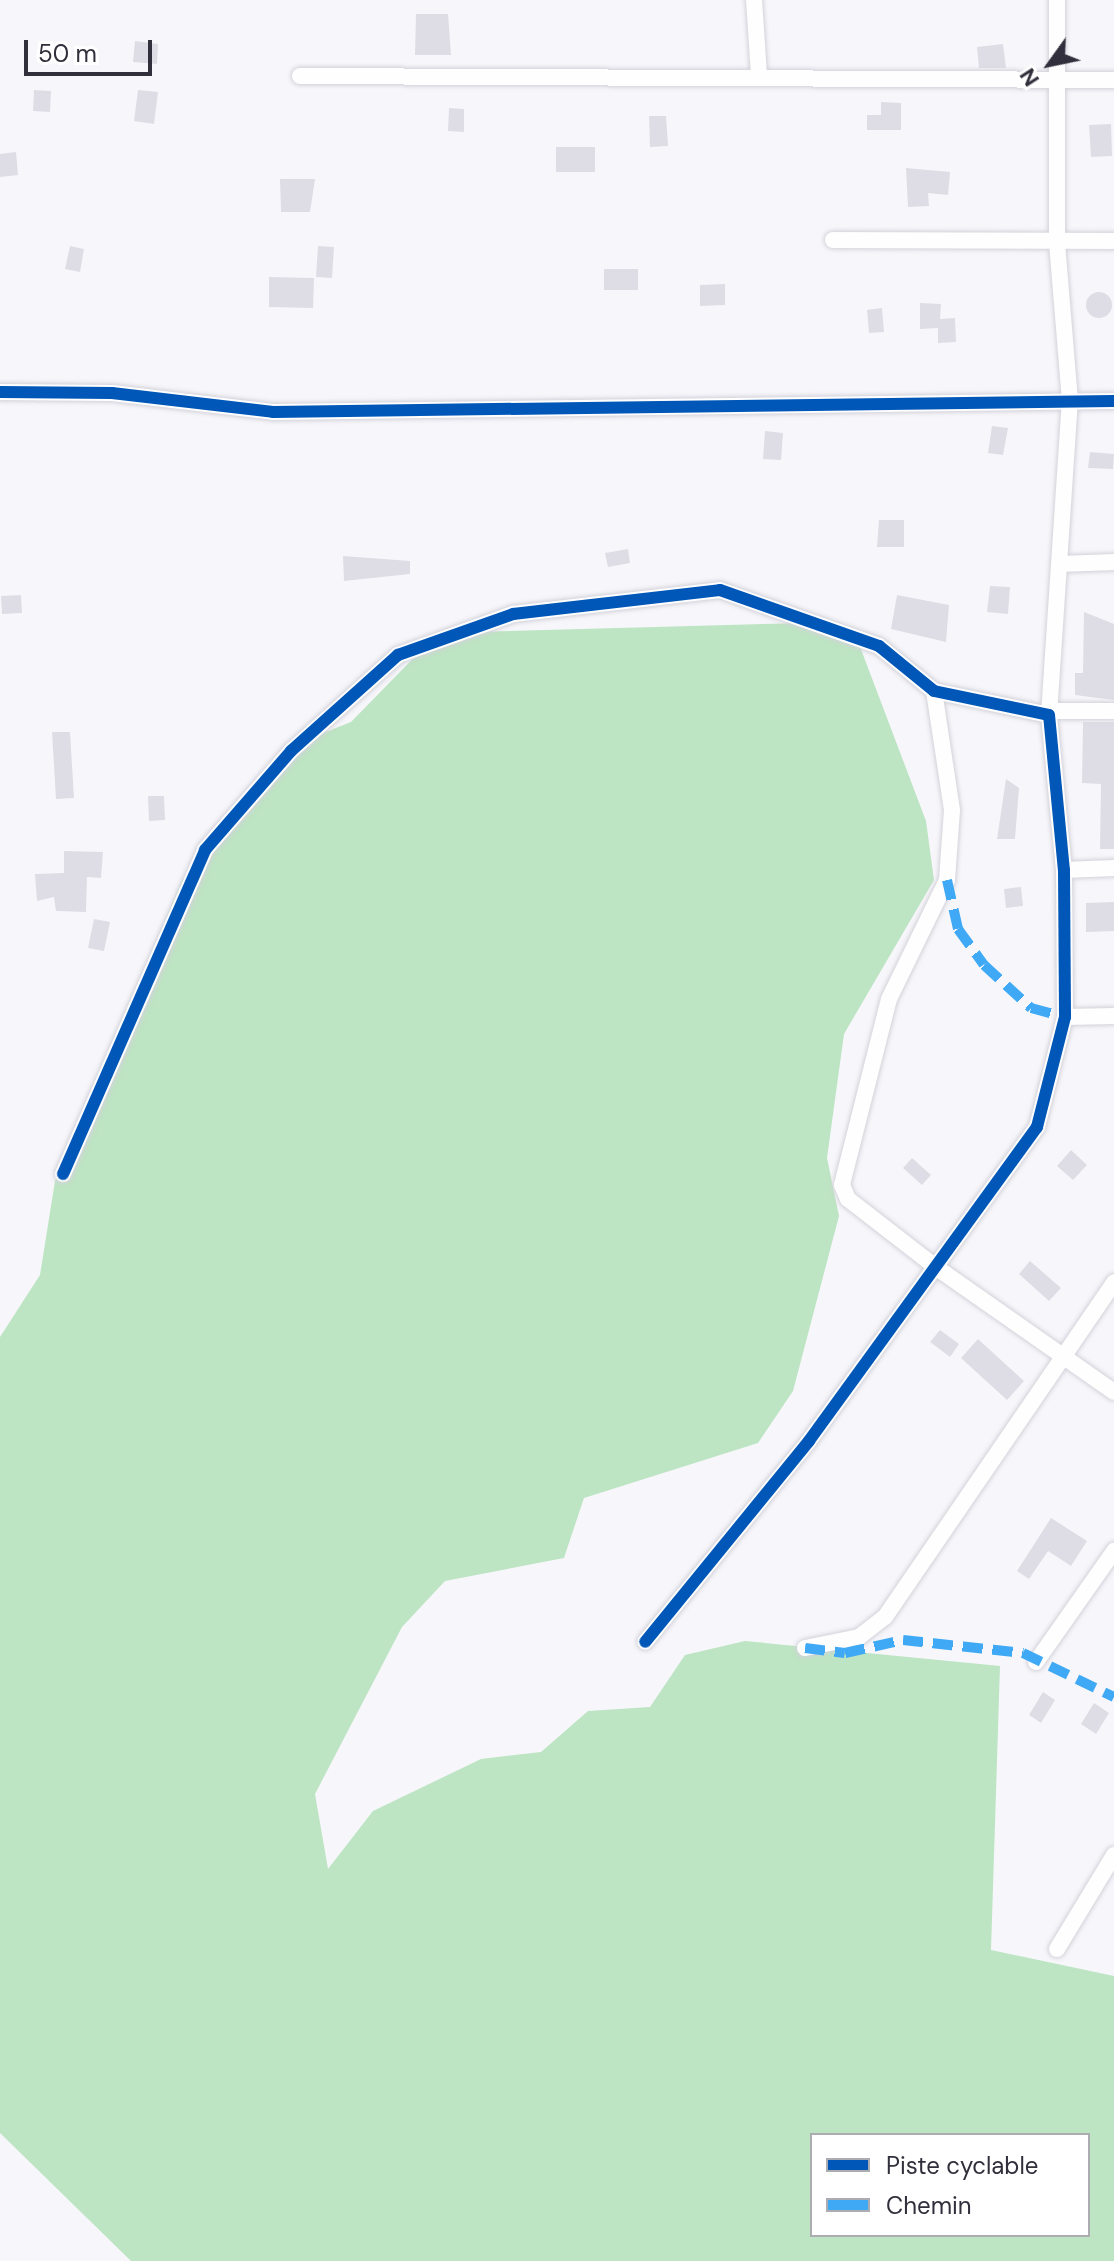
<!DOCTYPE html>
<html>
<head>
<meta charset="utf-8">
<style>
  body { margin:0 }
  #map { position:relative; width:1114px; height:2261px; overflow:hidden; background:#f7f7fb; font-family:"DM Sans",sans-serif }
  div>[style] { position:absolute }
  .forest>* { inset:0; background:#bde4c3 }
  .building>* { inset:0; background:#dedde5 }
  .round { border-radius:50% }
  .roads { filter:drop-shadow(0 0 2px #d3d2da) drop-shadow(0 0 2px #d3d2da) }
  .minor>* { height:16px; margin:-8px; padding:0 8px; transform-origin:8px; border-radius:8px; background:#fefefe }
  .quiet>* { height:10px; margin-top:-5px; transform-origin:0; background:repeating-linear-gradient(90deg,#3fa9f5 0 20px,transparent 0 30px) }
  .cycleway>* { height:12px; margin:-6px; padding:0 6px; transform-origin:6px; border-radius:6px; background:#0057b8 }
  span { translate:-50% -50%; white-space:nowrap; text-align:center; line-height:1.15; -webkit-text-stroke:7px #fff; paint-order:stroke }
  .legend { position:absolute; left:810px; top:2133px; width:280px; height:104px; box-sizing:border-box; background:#fff; border:2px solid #acacb1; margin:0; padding:10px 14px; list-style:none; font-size:24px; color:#302f3b }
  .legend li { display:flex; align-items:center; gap:16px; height:40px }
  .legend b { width:40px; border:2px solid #acacb1 }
  .north { position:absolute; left:1010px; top:24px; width:80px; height:80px; -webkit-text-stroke:6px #fff; paint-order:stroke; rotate:237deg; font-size:22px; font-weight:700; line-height:32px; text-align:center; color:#302f3b }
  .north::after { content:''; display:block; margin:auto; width:28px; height:36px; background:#302f3b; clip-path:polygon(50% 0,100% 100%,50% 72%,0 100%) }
  .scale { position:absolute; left:24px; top:40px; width:128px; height:36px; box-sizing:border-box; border:4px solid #302f3b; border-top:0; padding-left:10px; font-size:24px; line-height:28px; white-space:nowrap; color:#302f3b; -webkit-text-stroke:6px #fff; paint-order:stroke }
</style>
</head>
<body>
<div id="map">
  <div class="forest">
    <div style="clip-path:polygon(evenodd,802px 623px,859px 644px,926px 821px,934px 880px,844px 1034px,827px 1158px,839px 1216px,793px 1391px,758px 1443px,584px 1498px,564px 1558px,445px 1581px,402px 1627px,315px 1794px,328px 1869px,373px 1811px,481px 1759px,541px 1752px,588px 1711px,650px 1707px,685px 1655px,745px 1641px,1000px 1666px,991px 1950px,1114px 1976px,1114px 2261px,131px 2261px,0 2133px,0 1337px,40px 1275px,55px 1181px,182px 880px,308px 739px,351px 722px,438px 633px,802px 623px,812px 2135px,1088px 2135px,1088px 2235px,812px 2235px,812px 2135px)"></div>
  </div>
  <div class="building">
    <div style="clip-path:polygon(416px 14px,448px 14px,451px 55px,415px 55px)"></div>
    <div style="clip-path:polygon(135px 41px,158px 44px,157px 64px,133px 62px)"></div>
    <div style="clip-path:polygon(1003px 44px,1006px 68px,979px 68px,977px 47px)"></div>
    <div style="clip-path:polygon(34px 90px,51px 91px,50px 112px,33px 111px)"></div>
    <div style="clip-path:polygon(138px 90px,158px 92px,154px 124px,134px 121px)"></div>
    <div style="clip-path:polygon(881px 102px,901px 103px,901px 130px,867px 130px,867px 115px,881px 115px)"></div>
    <div style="clip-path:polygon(449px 108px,464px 109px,464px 132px,448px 131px)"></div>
    <div style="clip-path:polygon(649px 116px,666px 116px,668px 146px,650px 147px)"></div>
    <div style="clip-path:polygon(1111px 124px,1112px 156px,1091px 157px,1089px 125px)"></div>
    <div style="clip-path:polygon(556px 147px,595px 147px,595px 172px,556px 172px)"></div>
    <div style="clip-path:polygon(16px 152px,18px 175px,0 177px,0 154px)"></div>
    <div style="clip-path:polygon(906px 168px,950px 172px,948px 195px,928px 193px,929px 206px,908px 207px)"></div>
    <div style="clip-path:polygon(280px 179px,315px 179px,310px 212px,281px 212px)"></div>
    <div style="clip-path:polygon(70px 246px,84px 249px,80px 272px,65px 269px)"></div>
    <div style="clip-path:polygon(318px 246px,334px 247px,332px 278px,316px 277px)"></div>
    <div style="clip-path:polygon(604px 269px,638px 269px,638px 290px,604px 290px)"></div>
    <div style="clip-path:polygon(269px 277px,314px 278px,313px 308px,269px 307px)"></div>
    <div style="clip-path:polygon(725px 284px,725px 305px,700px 306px,700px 285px)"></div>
    <div class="round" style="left:1086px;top:292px;width:26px;height:26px"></div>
    <div style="clip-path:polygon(920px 303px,941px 304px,940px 319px,955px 318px,956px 342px,938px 343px,938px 328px,920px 329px)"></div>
    <div style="clip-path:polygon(882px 308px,884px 332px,869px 333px,867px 310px)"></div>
    <div style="clip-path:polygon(992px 426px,1008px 428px,1003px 455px,988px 453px)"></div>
    <div style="clip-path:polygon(765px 431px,783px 433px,781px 460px,763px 459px)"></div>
    <div style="clip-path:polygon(1090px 452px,1114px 454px,1113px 469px,1088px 468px)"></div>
    <div style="clip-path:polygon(879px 520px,904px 520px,904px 547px,877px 547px)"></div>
    <div style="clip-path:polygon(628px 549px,630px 563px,608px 567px,605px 553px)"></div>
    <div style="clip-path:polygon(343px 556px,410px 561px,410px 574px,344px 581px)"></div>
    <div style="clip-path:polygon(990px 586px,1010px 587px,1008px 614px,987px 612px)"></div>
    <div style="clip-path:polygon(21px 595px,22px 613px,2px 614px,1px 596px)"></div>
    <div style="clip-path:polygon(897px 595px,949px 605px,946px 642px,891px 629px)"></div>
    <div style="clip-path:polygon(1084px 612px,1114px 624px,1114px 700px,1075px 695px,1075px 673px,1083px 673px)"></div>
    <div style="clip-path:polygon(1083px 722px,1114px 722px,1114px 849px,1100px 849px,1101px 784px,1082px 783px)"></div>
    <div style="clip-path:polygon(52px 732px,70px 732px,74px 798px,56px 799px)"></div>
    <div style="clip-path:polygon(1006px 779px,1019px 788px,1015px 839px,997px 839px)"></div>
    <div style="clip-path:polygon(148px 796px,164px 796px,165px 820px,149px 821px)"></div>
    <div style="clip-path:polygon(64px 851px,103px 852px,101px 878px,87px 877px,86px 912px,56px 911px,54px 897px,37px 901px,35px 874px,64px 873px)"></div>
    <div style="clip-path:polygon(1021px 887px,1023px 906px,1006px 908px,1004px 889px)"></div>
    <div style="clip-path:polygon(1114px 902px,1114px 931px,1086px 932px,1086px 903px)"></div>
    <div style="clip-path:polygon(94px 919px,110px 922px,104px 951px,88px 948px)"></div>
    <div style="clip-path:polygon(1071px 1150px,1087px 1165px,1073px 1180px,1057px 1166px)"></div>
    <div style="clip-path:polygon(912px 1158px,931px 1175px,922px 1185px,903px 1168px)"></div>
    <div style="clip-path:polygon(1030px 1261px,1061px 1288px,1049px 1301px,1019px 1274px)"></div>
    <div style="clip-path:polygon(940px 1330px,959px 1344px,950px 1357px,930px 1342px)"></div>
    <div style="clip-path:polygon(978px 1339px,1024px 1381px,1007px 1400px,961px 1358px)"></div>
    <div style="clip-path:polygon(1051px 1518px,1087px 1541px,1071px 1566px,1048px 1551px,1029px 1579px,1017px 1571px)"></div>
    <div style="clip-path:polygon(1043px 1692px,1055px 1700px,1041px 1723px,1029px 1715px)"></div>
    <div style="clip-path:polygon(1094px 1703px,1109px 1713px,1096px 1734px,1081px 1724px)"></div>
  </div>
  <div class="roads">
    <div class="minor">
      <div style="left:754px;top:0;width:75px;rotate:86.2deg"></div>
      <div style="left:300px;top:76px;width:814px;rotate:0.28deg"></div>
      <div style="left:833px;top:240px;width:281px;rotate:0.2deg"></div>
      <div style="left:0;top:392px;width:112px;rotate:0.5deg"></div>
      <div style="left:112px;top:393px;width:162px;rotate:6.7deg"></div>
      <div style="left:273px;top:412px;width:841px;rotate:-0.75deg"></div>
      <div style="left:1060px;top:564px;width:54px;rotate:-2.1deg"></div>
      <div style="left:934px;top:691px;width:120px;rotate:81.4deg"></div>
      <div style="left:952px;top:810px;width:70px;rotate:94.1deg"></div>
      <div style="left:947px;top:880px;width:132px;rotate:116deg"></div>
      <div style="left:889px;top:999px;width:192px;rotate:104.2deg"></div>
      <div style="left:842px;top:1185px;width:15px;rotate:67deg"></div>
      <div style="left:848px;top:1199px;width:113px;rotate:37.8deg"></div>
      <div style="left:937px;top:1268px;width:216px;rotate:35deg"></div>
      <div style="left:1049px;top:711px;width:65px"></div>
      <div style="left:1049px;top:715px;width:315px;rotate:-86.2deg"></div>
      <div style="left:1070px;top:401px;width:160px;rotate:-94.7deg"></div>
      <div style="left:1057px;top:242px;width:242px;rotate:-90deg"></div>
      <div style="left:1064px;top:870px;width:50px;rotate:-2.3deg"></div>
      <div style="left:1065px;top:1017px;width:49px;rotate:-1.2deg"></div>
      <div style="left:63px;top:1174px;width:354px;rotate:-66.3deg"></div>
      <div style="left:205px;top:850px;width:131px;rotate:-49deg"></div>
      <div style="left:291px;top:751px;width:144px;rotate:-41.9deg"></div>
      <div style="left:398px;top:655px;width:122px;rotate:-19.6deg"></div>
      <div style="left:513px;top:614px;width:208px;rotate:-6.6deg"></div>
      <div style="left:720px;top:590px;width:169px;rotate:19.4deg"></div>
      <div style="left:879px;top:646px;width:71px;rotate:39.3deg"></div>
      <div style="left:934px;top:691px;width:117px;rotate:11.8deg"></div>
      <div style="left:1049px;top:715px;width:156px;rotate:84.5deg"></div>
      <div style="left:1064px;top:870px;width:147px;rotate:89.6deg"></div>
      <div style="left:1065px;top:1017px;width:114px;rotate:104.3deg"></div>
      <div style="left:1037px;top:1127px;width:388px;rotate:126deg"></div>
      <div style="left:809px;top:1441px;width:259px;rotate:129.2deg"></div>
      <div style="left:805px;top:1648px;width:55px;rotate:-11.5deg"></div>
      <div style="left:859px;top:1637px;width:33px;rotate:-38deg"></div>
      <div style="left:885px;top:1617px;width:406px;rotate:-55.6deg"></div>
      <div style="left:1036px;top:1662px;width:136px;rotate:-54.9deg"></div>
      <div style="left:1057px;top:1949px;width:110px;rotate:-58.8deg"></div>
    </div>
  </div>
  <div class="quiet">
    <div style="left:947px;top:880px;width:50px;rotate:77.3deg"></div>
    <div style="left:958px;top:929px;width:44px;rotate:54.2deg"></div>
    <div style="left:984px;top:965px;width:64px;rotate:42.5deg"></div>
    <div style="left:1031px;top:1008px;width:35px;rotate:15deg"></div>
    <div style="left:805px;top:1648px;width:40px;rotate:7.1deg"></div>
    <div style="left:845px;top:1653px;width:59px;rotate:-12.6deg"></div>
    <div style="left:903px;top:1640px;width:121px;rotate:6.2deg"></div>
    <div style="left:1023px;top:1653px;width:101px;rotate:25.8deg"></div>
  </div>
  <div class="cycleway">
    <div style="left:0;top:392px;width:112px;rotate:0.5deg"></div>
    <div style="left:112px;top:393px;width:162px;rotate:6.7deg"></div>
    <div style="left:273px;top:412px;width:841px;rotate:-0.75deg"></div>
    <div style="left:63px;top:1174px;width:354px;rotate:-66.3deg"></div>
    <div style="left:205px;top:850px;width:131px;rotate:-49deg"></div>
    <div style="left:291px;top:751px;width:144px;rotate:-41.9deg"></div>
    <div style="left:398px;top:655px;width:122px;rotate:-19.6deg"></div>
    <div style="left:513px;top:614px;width:208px;rotate:-6.6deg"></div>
    <div style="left:720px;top:590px;width:169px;rotate:19.4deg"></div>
    <div style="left:879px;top:646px;width:71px;rotate:39.3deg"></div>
    <div style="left:934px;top:691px;width:117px;rotate:11.8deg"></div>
    <div style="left:1049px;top:715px;width:156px;rotate:84.5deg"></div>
    <div style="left:1064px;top:870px;width:147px;rotate:89.6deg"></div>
    <div style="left:1065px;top:1017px;width:114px;rotate:104.3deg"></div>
    <div style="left:1037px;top:1127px;width:388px;rotate:126deg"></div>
    <div style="left:809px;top:1441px;width:259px;rotate:129.2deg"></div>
  </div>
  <ul class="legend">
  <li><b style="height:10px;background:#0057b8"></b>Piste cyclable</li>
  <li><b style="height:10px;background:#3fa9f5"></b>Chemin</li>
  </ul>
  <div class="north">N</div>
  <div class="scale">50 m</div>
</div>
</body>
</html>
